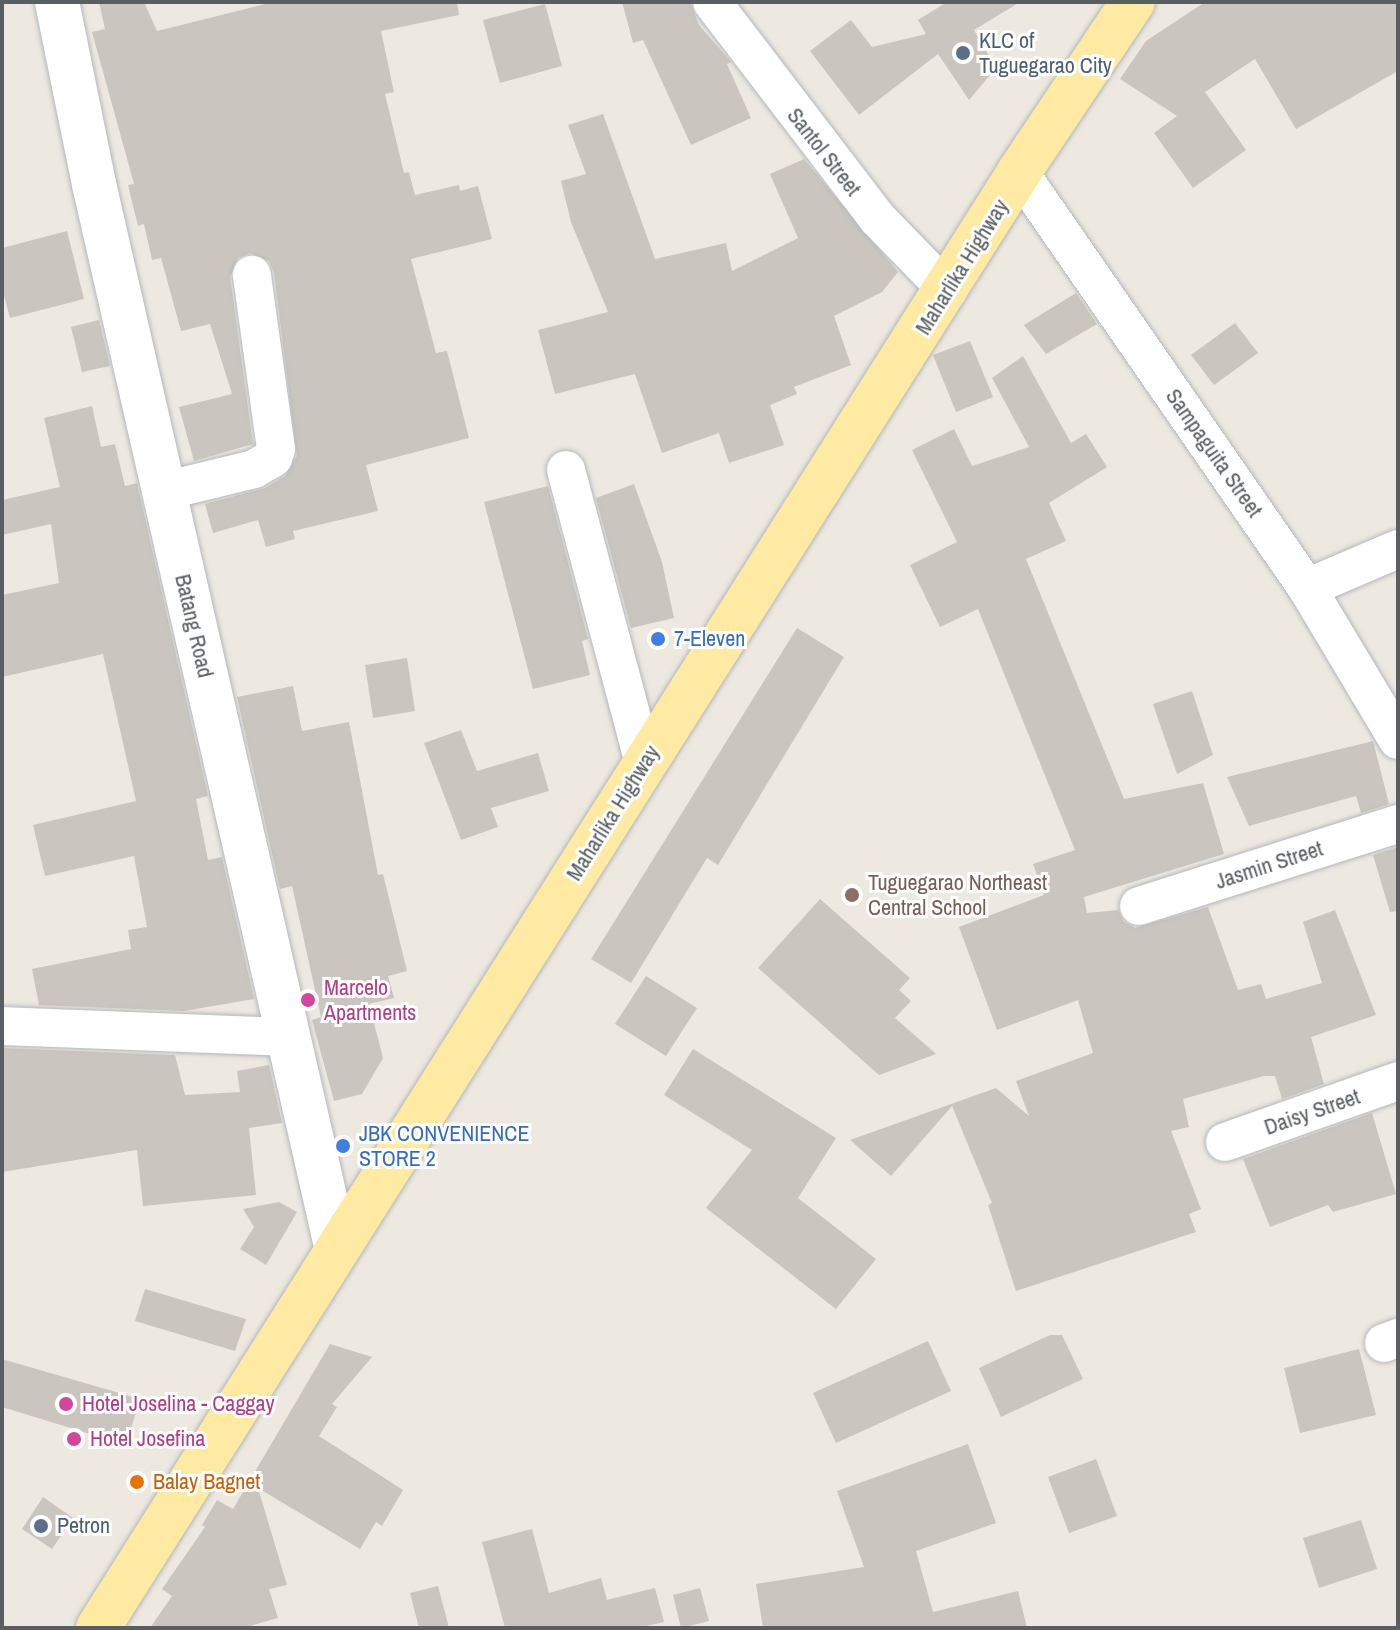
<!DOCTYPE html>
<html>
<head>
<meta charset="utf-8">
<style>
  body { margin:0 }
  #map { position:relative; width:1400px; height:1630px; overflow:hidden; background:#ede9e0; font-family:"Archivo Narrow",sans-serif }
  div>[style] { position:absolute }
  .building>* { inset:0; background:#cac6bf }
  .roads { filter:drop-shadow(0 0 2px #b3b7bc) drop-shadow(0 0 2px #b3b7bc) }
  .street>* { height:38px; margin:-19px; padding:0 19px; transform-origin:19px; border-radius:19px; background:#fff }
  .secondary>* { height:44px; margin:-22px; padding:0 22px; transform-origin:22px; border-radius:22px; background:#fff }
  .primary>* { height:44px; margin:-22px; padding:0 22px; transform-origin:22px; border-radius:22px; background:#ffeaa3 }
  .dots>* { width:22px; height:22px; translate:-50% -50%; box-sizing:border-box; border:4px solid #fff; border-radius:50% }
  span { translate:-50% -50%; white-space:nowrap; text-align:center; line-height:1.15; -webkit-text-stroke:6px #fff; paint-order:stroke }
  .service-label { font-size:22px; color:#4e5e75 }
  .left { translate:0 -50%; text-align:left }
  .street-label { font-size:22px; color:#595e62 }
  .shop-label { font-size:22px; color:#366cbe }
  .education-label { font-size:22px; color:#785e54 }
  .hotel-label { font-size:22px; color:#b23c85 }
  .food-label { font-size:22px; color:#c56008 }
  .frame { position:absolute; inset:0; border:4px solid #595e62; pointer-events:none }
</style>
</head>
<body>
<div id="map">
  <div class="building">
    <div style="clip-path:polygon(99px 2px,144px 2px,157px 31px,273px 2px,457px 2px,459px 15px,381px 31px,394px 92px,385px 94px,404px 173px,409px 172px,415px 195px,459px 185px,460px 191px,478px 186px,492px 239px,411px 259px,436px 353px,447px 351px,469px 438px,366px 465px,378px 511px,293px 531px,295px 539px,266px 547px,258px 520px,213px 533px,205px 504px,265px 488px,285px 476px,297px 456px,274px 272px,269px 261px,250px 253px,238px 258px,230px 277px,253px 444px,194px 461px,179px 407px,232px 394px,210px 324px,181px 331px,161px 258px,152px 260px,144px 224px,138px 226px,128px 185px,134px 184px,92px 32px,105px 29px)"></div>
    <div style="clip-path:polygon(622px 2px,690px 2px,699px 25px,731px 62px,727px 64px,751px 118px,691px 145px,643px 40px,633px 43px)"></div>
    <div style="clip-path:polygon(947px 2px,1020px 2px,974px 30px,996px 68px,969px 100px,938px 54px,859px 115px,810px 51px,851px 20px,872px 47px,926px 34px,918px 20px)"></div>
    <div style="clip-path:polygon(1205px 2px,1398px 2px,1398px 71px,1296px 129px,1255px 59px,1205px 92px,1246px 150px,1193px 188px,1154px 133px,1177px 116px,1120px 79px,1146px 41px)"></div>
    <div style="clip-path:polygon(545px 4px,562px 66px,500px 83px,483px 20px)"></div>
    <div style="clip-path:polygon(603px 114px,655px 259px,726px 243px,732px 271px,798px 238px,770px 174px,804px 159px,898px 272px,882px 292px,834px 316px,851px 365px,794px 387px,797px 394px,770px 405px,784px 445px,729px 463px,719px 433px,662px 453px,635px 374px,555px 394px,538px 330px,608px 312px,571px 222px,561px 181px,586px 174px,568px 125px)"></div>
    <div style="clip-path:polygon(67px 231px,84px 299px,10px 318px,2px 288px,2px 248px)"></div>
    <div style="clip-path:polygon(1076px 293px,1097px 324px,1046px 354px,1024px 325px)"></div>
    <div style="clip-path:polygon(99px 320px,110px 366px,82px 372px,71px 327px)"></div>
    <div style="clip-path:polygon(1235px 323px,1258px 353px,1214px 385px,1191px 355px)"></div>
    <div style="clip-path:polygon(970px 341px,993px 397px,956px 412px,933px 355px)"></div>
    <div style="clip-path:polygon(1023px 356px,1071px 443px,1086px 434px,1107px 467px,1049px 503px,1066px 541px,1026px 559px,1124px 799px,1203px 783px,1224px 854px,1084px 897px,1087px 913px,1118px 910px,1124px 922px,1135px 928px,1208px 907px,1238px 990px,1261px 984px,1266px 999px,1322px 983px,1303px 922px,1335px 910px,1376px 1015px,1311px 1037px,1324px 1084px,1282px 1099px,1275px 1076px,1264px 1076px,1183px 1099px,1189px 1127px,1171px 1131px,1201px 1209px,1189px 1214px,1196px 1232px,1016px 1291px,988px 1205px,992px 1203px,952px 1106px,891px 1176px,850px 1140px,996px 1088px,1029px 1116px,1016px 1081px,1093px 1053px,1078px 1000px,997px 1030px,959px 927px,1044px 895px,1033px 864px,1075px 850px,978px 609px,940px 627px,910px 565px,957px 542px,912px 450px,954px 429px,972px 466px,1029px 447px,992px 378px)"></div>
    <div style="clip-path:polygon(92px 406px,101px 447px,115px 444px,125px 486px,137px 483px,208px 796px,196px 799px,208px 860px,222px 857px,254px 999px,184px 1011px,39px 1005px,32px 969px,131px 949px,128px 930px,147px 927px,134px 856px,45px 876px,33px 825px,136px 801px,103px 654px,2px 677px,2px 595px,59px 583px,51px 524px,2px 535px,2px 500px,60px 487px,44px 418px)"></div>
    <div style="clip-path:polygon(634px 484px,662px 562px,674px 618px,631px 628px,596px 498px)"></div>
    <div style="clip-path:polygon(548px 486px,588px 639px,582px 641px,590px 675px,533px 689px,484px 502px)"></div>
    <div style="clip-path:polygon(797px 628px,844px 657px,718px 865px,707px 858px,631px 983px,591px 959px)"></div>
    <div style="clip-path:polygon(407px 658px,415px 711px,373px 718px,365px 665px)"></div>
    <div style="clip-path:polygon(293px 686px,302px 731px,349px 722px,378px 875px,383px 874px,407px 971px,388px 976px,394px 998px,369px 1004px,383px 1058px,362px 1094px,334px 1101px,312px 1020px,321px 1017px,292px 886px,280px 889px,237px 697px)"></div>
    <div style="clip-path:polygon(1192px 691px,1213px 755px,1177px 774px,1153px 704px)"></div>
    <div style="clip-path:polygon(461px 730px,477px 771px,538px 753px,549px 791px,491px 808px,498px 827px,461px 840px,424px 743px)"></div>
    <div style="clip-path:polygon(1373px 741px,1389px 804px,1361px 813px,1356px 796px,1249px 826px,1227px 777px)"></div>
    <div style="clip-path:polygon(1398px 847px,1398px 911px,1390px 912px,1373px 855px)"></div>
    <div style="clip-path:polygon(820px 899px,910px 978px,899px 990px,911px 1001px,895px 1018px,936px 1054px,879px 1075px,758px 968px)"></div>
    <div style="clip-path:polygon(646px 976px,697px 1008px,666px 1056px,615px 1024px)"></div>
    <div style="clip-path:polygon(2px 1048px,175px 1055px,185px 1095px,240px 1092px,237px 1071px,269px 1065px,282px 1123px,249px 1128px,256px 1195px,143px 1206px,137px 1150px,2px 1172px)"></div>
    <div style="clip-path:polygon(693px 1049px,836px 1138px,798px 1198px,876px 1259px,836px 1309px,706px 1208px,752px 1150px,664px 1095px)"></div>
    <div style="clip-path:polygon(1372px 1113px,1396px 1194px,1333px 1212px,1328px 1205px,1270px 1227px,1243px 1159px)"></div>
    <div style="clip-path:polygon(279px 1202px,297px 1212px,266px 1265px,240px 1249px,254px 1227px,243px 1209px)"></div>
    <div style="clip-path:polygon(145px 1289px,246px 1319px,235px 1351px,135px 1321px)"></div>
    <div style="clip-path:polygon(1050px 1335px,1062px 1335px,1083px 1379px,1001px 1417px,979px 1368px)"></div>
    <div style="clip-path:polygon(928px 1341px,951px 1391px,836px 1443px,813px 1393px)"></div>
    <div style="clip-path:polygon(330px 1344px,372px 1357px,332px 1404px,337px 1407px,319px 1436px,403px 1490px,382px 1526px,376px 1522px,360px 1549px,258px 1488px,287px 1585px,269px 1589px,278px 1618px,243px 1628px,150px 1628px,172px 1596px,162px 1589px,205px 1527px,202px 1525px,217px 1500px,233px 1509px)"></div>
    <div style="clip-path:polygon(1359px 1349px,1376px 1415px,1300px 1433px,1284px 1368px)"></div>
    <div style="clip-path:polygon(2px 1359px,140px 1399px,126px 1445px,2px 1407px)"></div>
    <div style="clip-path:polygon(968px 1444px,996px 1523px,916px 1551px,933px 1612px,1018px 1591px,1027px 1628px,763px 1628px,756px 1584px,864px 1567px,837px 1491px)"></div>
    <div style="clip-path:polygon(1096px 1459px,1117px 1516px,1069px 1533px,1048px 1477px)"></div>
    <div style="clip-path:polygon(43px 1497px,73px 1518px,52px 1549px,22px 1529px)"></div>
    <div style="clip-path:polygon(1361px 1520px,1377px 1569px,1319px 1588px,1303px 1538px)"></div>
    <div style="clip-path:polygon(532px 1529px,549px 1593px,601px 1578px,607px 1600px,655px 1588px,664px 1622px,638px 1628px,505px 1628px,482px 1542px)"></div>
    <div style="clip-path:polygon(438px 1586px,449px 1628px,419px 1628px,410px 1593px)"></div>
    <div style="clip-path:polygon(700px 1588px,709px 1621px,681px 1628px,673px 1595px)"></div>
  </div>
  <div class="roads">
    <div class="street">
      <div style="left:712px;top:2px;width:273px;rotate:52.6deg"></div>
      <div style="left:878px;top:219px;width:100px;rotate:45.8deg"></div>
      <div style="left:1019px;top:172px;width:506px;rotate:55.3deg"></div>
      <div style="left:1307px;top:588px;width:177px;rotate:59.1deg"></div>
      <div style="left:566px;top:470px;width:304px;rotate:75.1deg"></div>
      <div style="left:164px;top:491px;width:93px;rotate:-13.7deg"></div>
      <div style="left:254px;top:469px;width:22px;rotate:-30deg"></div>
      <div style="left:273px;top:458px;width:9px;rotate:-72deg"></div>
      <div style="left:276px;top:449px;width:176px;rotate:-97.9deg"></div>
      <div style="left:1307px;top:588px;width:99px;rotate:-23.2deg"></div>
      <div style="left:1139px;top:906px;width:272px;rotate:-17.6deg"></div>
      <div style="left:2px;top:1026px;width:284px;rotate:2.2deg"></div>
      <div style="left:1225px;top:1142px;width:183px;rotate:-19.4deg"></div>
      <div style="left:1384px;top:1343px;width:15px;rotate:-20deg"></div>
    </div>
    <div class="secondary">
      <div style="left:57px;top:2px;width:186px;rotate:78.5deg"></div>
      <div style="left:94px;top:184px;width:1093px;rotate:77.16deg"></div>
    </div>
    <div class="primary">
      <div style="left:98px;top:1628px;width:1723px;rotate:-57.68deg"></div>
      <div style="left:1019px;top:172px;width:205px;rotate:-56.2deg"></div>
    </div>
  </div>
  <div class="dots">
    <div style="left:963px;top:53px;background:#5c6f8a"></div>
    <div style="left:658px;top:639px;background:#3f7fe0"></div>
    <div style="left:852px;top:895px;background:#8d6e63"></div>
    <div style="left:308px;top:1000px;background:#d1479c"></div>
    <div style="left:343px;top:1146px;background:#3f7fe0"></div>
    <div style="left:66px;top:1404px;background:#d1479c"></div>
    <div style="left:74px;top:1439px;background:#d1479c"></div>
    <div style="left:137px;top:1482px;background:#e8710a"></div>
    <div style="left:41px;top:1526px;background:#5c6f8a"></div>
  </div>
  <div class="service-label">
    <span class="left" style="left:979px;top:53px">KLC of<br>Tuguegarao City</span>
    <span class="left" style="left:57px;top:1526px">Petron</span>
  </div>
  <div class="street-label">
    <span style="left:824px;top:152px;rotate:52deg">Santol Street</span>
    <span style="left:962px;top:267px;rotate:-58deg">Maharlika Highway</span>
    <span style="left:1214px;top:453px;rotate:55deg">Sampaguita Street</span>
    <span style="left:194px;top:626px;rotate:77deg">Batang Road</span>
    <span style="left:613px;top:813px;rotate:-58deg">Maharlika Highway</span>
    <span style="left:1269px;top:865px;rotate:-18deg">Jasmin Street</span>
    <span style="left:1312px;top:1112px;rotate:-19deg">Daisy Street</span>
  </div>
  <div class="shop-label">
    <span class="left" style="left:674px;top:639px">7-Eleven</span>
    <span class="left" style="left:359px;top:1146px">JBK CONVENIENCE<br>STORE 2</span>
  </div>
  <div class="education-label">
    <span class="left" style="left:868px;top:895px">Tuguegarao Northeast<br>Central School</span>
  </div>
  <div class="hotel-label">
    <span class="left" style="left:324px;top:1000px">Marcelo<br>Apartments</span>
    <span class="left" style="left:82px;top:1404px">Hotel Joselina - Caggay</span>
    <span class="left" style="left:90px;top:1439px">Hotel Josefina</span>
  </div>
  <div class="food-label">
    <span class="left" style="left:153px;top:1482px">Balay Bagnet</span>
  </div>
  <div class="frame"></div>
</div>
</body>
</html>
